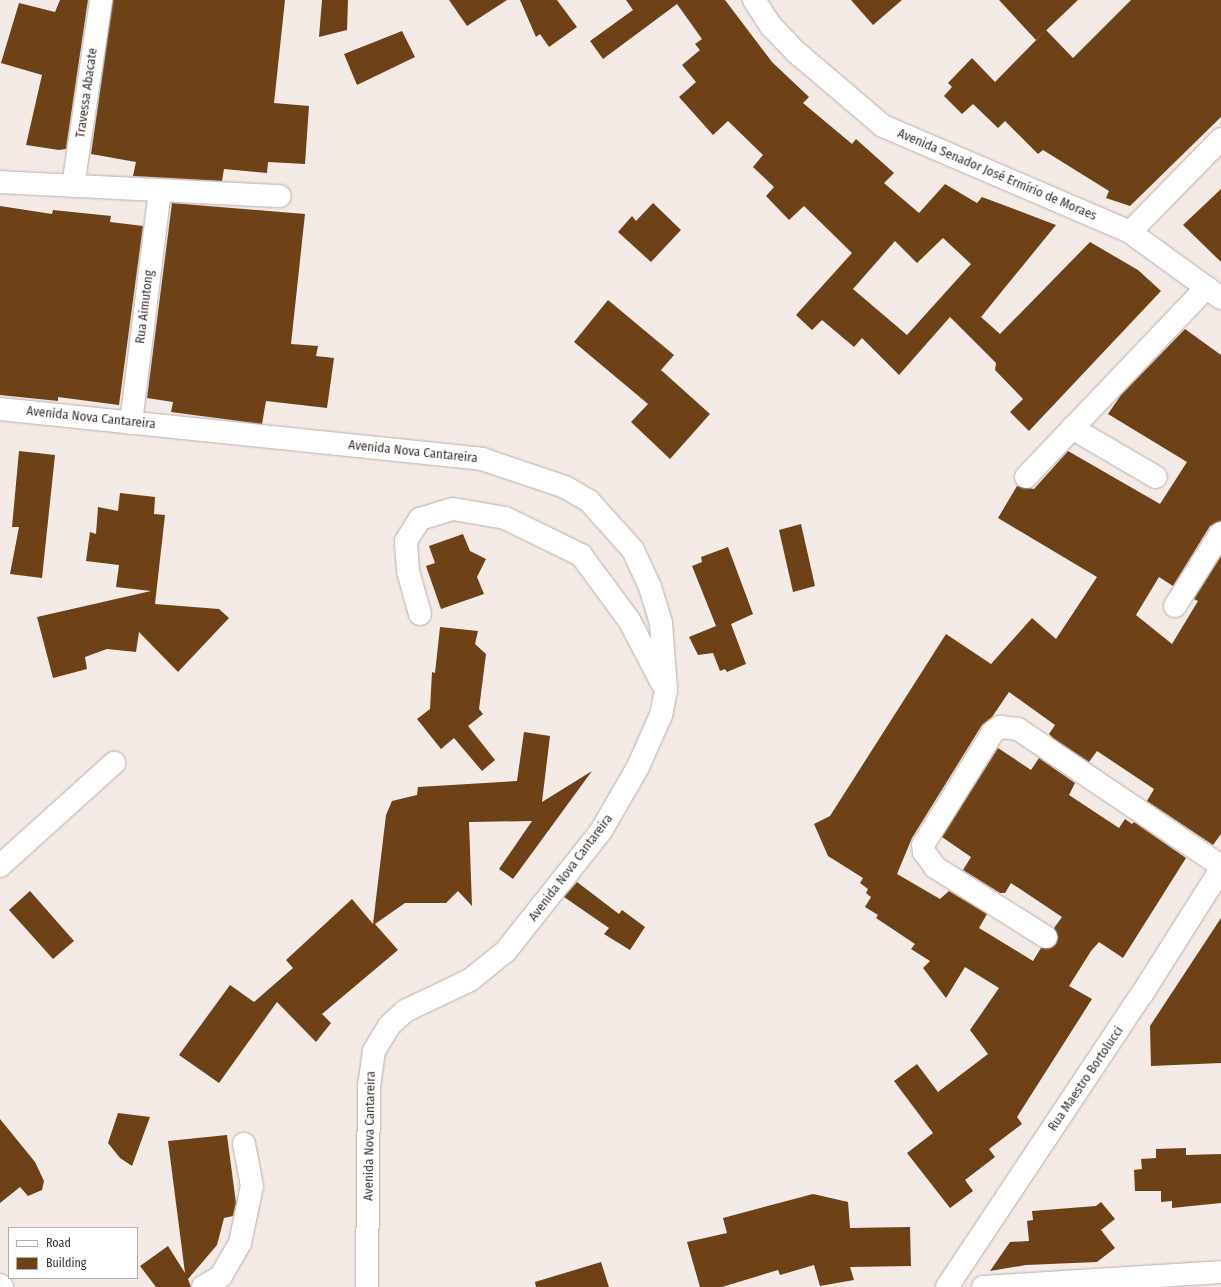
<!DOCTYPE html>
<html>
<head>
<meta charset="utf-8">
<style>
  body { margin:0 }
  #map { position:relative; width:1221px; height:1287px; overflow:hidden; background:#f4eae6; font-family:"Fira Sans Condensed",sans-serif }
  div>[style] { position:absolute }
  .building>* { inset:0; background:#6e4116 }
  .roads { filter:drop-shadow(0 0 1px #b9afac) drop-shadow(0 0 1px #b9afac) }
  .street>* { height:22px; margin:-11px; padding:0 11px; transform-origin:11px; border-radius:11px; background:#fff }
  .secondary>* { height:22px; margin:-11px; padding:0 11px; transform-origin:11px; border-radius:11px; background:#fff }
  span { translate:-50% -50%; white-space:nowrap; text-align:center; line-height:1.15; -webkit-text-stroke:4px #fff; paint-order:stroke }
  .street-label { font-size:13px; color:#373332 }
  .legend { position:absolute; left:8px; top:1227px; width:130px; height:52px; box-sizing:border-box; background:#fff; border:1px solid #afadad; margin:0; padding:5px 7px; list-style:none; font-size:12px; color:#373332 }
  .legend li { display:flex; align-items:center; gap:8px; height:20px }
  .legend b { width:20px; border:1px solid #afadad }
</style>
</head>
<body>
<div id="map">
  <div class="building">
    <div style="clip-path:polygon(60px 0,88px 0,66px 149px,59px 150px,26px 145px,42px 75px,1px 63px,19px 3px,55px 12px)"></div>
    <div style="clip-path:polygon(113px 0,285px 0,274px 103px,309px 106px,305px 164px,268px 162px,267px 173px,224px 169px,222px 181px,133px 176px,136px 162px,91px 154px)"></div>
    <div style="clip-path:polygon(322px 0,348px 0,347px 30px,319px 37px)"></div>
    <div style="clip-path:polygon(449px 0,507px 0,467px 26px)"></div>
    <div style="clip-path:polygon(520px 0,557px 0,577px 27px,549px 47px,540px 34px,536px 37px)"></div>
    <div style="clip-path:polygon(evenodd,626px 0,725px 0,772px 62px,809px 97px,803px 103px,852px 144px,856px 139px,894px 173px,884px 183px,919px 213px,945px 184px,977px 203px,982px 197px,1056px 225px,981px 317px,1000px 334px,1090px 242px,1138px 270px,1161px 291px,1029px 431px,1010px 412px,1023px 399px,995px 370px,996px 363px,950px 317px,899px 375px,862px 338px,854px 347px,822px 320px,812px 330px,796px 315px,852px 253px,804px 206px,789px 220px,766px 196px,774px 187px,753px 167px,763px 155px,728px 121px,713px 135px,679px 97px,696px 82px,682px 65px,700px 50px,695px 44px,702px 39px,677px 4px,603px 59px,590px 41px,633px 10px,626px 0,943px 238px,971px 264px,907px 335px,853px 289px,895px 241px,917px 263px,943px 238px)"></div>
    <div style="clip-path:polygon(851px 0,902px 0,873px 25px)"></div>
    <div style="clip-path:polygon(999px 0,1078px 0,1036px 40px)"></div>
    <div style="clip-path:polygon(1131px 0,1221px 0,1221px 117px,1130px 206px,1106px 198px,1109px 191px,1043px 150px,1038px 154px,1005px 121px,998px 128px,973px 104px,962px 114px,944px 96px,952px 87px,948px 83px,972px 58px,995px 82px,1046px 30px,1073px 58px)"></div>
    <div style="clip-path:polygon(402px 31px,415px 57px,357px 85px,344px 54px)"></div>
    <div style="clip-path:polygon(1221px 189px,1221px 262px,1183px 225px)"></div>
    <div style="clip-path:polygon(172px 203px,305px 214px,291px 344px,318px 346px,316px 356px,334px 358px,327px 408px,266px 401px,262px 424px,171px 412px,173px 402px,147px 398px)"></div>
    <div style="clip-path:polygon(653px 203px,681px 230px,651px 262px,618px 232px,632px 216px,636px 221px)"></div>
    <div style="clip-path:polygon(0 206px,52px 214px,53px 210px,111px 216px,110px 222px,143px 226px,119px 405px,58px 397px,58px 401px,0 395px)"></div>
    <div style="clip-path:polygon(608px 300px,674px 355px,661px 370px,710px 414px,670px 459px,631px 422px,648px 404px,574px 342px)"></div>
    <div style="clip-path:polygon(1185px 329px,1221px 355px,1221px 521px,1210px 526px,1173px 586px,1159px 577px,1136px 615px,1172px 644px,1198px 601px,1194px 599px,1221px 556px,1221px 834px,1213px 845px,1147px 801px,1154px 789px,1097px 751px,1089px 762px,1053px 738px,1049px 734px,1055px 725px,1009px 692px,992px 717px,982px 725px,912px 838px,897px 874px,940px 899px,949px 891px,987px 914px,979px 928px,1033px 961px,1041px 948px,1051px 948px,1056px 944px,1058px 937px,1054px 928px,1062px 917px,1011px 883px,1005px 893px,1000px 893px,963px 870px,971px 857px,942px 837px,998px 748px,1031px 770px,1039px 758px,1075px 783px,1069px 795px,1119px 828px,1125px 819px,1132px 824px,1134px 822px,1186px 858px,1123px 958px,1099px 942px,1091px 951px,1069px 986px,1092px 999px,1017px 1117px,1022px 1124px,989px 1149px,995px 1157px,965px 1180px,973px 1191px,950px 1208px,907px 1153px,933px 1133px,894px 1081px,917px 1064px,938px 1092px,988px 1054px,970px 1030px,999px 988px,965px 967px,946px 998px,923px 968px,930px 961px,911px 949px,915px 944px,876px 918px,878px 915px,865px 907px,871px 897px,866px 893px,868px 889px,860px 883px,863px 878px,828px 856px,814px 824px,830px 816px,946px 634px,991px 664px,1032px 618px,1056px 639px,1097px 577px,998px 518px,1017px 486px,1034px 489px,1068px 451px,1160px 504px,1187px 462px,1108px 414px,1121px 395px)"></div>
    <div style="clip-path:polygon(19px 451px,55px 455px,42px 578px,10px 574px,19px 527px,12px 527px)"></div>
    <div style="clip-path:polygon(120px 493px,155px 497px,154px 514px,165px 515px,155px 604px,219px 609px,229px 618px,178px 672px,139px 632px,136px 652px,107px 649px,85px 657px,87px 669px,53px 678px,37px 617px,151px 591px,116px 587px,119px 565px,86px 561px,90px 532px,96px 534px,98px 507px,118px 511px)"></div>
    <div style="clip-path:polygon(801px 524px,815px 586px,793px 592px,779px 530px)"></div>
    <div style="clip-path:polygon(463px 534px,470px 551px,486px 559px,477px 577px,484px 594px,441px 609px,426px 566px,435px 563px,429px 546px)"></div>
    <div style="clip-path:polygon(728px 547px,753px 614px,731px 624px,746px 664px,727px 672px,725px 669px,720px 671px,713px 653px,698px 655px,689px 637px,716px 626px,692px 566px,702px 562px,701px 557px)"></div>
    <div style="clip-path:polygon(440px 627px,478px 631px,475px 644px,486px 654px,479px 709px,483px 714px,468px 726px,495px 760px,482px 771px,454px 738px,441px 749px,417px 719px,430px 709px,432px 672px,435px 673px)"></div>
    <div style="clip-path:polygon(524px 732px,550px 736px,542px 802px,592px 771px,513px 879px,499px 869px,532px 821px,469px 822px,472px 906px,458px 891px,446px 903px,405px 903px,375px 924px,398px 950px,322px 1014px,331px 1023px,316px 1042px,277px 1002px,219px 1083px,179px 1055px,230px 985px,254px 1002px,293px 968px,286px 960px,352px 899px,373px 924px,386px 815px,392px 801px,417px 795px,418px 787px,517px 781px)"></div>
    <div style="clip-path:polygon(577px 882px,619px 914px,622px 910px,645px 927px,630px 950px,604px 934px,609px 928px,564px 897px)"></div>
    <div style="clip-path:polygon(30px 891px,74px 941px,53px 959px,9px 910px)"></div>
    <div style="clip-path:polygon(1221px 918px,1221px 1063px,1151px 1066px,1150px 1026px)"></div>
    <div style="clip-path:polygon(118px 1113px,150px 1117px,132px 1166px,120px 1158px,108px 1143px)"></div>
    <div style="clip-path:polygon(0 1119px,35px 1162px,44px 1181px,42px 1190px,28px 1196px,20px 1187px,0 1203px)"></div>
    <div style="clip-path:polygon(227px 1135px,236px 1203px,233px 1216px,224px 1218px,217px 1245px,188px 1279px,191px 1287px,156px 1287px,140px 1266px,168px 1246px,185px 1273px,168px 1141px)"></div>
    <div style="clip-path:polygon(1186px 1148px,1186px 1155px,1221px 1154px,1221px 1203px,1172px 1208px,1172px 1201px,1161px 1202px,1161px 1191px,1135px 1191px,1134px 1170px,1142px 1169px,1141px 1159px,1156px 1158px,1156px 1149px)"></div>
    <div style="clip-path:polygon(813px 1194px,848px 1202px,850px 1228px,910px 1227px,911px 1266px,850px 1267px,854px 1280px,820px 1286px,814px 1265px,780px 1275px,778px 1270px,722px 1287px,700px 1287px,687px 1242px,727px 1233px,723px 1218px)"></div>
    <div style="clip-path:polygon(1101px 1202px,1115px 1219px,1101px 1230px,1115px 1248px,1097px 1262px,1026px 1265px,990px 1271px,1010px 1242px,1029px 1241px,1027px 1221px,1033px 1220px,1032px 1211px,1096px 1206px)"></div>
    <div style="clip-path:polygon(601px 1262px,609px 1287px,536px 1287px,535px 1282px)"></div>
  </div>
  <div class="roads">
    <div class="street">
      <div style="left:0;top:182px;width:280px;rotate:2.9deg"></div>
      <div style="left:73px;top:186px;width:188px;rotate:-81.4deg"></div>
      <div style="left:1130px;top:232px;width:130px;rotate:-45.6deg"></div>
      <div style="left:0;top:409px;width:485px;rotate:5.9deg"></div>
      <div style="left:482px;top:459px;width:88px;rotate:18.6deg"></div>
      <div style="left:565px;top:487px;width:28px;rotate:30deg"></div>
      <div style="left:589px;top:501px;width:66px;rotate:48.1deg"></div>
      <div style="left:633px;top:550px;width:41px;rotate:65.3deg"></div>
      <div style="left:650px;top:587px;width:38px;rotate:73deg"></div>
      <div style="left:661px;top:623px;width:67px;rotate:85.7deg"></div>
      <div style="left:666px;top:690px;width:25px;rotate:101deg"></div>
      <div style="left:661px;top:715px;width:57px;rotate:113.9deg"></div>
      <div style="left:638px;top:767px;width:74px;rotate:120deg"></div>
      <div style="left:601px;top:831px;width:153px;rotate:128.4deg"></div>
      <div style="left:506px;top:951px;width:46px;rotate:141.1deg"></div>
      <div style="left:470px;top:980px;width:72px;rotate:154.5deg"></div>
      <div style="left:405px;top:1011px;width:22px;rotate:137deg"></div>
      <div style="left:389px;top:1026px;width:29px;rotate:121deg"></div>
      <div style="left:374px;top:1051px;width:35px;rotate:98deg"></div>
      <div style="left:369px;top:1086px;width:201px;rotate:90.6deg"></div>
      <div style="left:131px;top:423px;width:234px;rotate:-82.9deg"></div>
      <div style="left:1072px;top:428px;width:97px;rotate:30.3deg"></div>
      <div style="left:1026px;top:477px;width:262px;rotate:-46.4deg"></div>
      <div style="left:1175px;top:606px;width:86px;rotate:-57.8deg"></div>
      <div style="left:420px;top:614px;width:45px;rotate:-105.6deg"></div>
      <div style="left:408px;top:571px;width:30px;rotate:-94deg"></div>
      <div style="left:406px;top:541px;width:26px;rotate:-58deg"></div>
      <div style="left:420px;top:519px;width:34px;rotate:-17deg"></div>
      <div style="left:453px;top:509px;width:53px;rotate:9.8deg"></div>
      <div style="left:505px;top:518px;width:85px;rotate:26deg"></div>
      <div style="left:581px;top:555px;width:81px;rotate:53.6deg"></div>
      <div style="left:629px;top:620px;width:71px;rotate:62.4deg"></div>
      <div style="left:0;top:866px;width:154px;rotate:-42.1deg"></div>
      <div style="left:1046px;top:937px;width:131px;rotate:-147.8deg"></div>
      <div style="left:935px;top:867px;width:19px;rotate:-126deg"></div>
      <div style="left:924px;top:852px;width:7px;rotate:-98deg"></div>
      <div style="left:923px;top:845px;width:133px;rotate:-58.2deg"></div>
      <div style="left:993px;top:732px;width:9px;rotate:-36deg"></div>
      <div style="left:1000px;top:727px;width:18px;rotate:6deg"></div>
      <div style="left:1018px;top:729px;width:245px;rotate:34deg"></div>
      <div style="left:0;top:1285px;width:3px;rotate:45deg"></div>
      <div style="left:203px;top:1287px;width:21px;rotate:-31deg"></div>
      <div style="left:221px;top:1276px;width:38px;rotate:-60deg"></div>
      <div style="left:240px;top:1243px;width:58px;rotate:-78.1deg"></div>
      <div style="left:252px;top:1186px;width:43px;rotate:-100.8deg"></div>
      <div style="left:947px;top:1287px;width:352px;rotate:-56.4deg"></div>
      <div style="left:1142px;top:994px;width:148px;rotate:-57.7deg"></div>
      <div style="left:983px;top:1287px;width:238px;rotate:-3.6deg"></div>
    </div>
    <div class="secondary">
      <div style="left:754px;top:0;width:31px;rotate:57deg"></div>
      <div style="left:771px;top:26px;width:36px;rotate:46deg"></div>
      <div style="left:796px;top:52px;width:114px;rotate:40.4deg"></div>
      <div style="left:883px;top:126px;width:269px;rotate:23.2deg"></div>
      <div style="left:1130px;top:232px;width:112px;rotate:36deg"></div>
    </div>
  </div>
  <div class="street-label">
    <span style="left:87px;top:93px;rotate:-82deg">Travessa Abacate</span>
    <span style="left:997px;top:175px;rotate:23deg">Avenida Senador José Ermírio de Moraes</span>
    <span style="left:145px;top:307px;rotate:-83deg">Rua Aimutong</span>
    <span style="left:91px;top:418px;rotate:6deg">Avenida Nova Cantareira</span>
    <span style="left:413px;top:452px;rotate:6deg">Avenida Nova Cantareira</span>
    <span style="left:571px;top:868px;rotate:-53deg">Avenida Nova Cantareira</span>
    <span style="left:1086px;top:1079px;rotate:-56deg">Rua Maestro Bortolucci</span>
    <span style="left:370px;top:1136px;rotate:-89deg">Avenida Nova Cantareira</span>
  </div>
  <ul class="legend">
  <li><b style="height:5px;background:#fff"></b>Road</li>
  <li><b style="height:11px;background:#6e4116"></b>Building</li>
  </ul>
</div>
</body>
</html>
